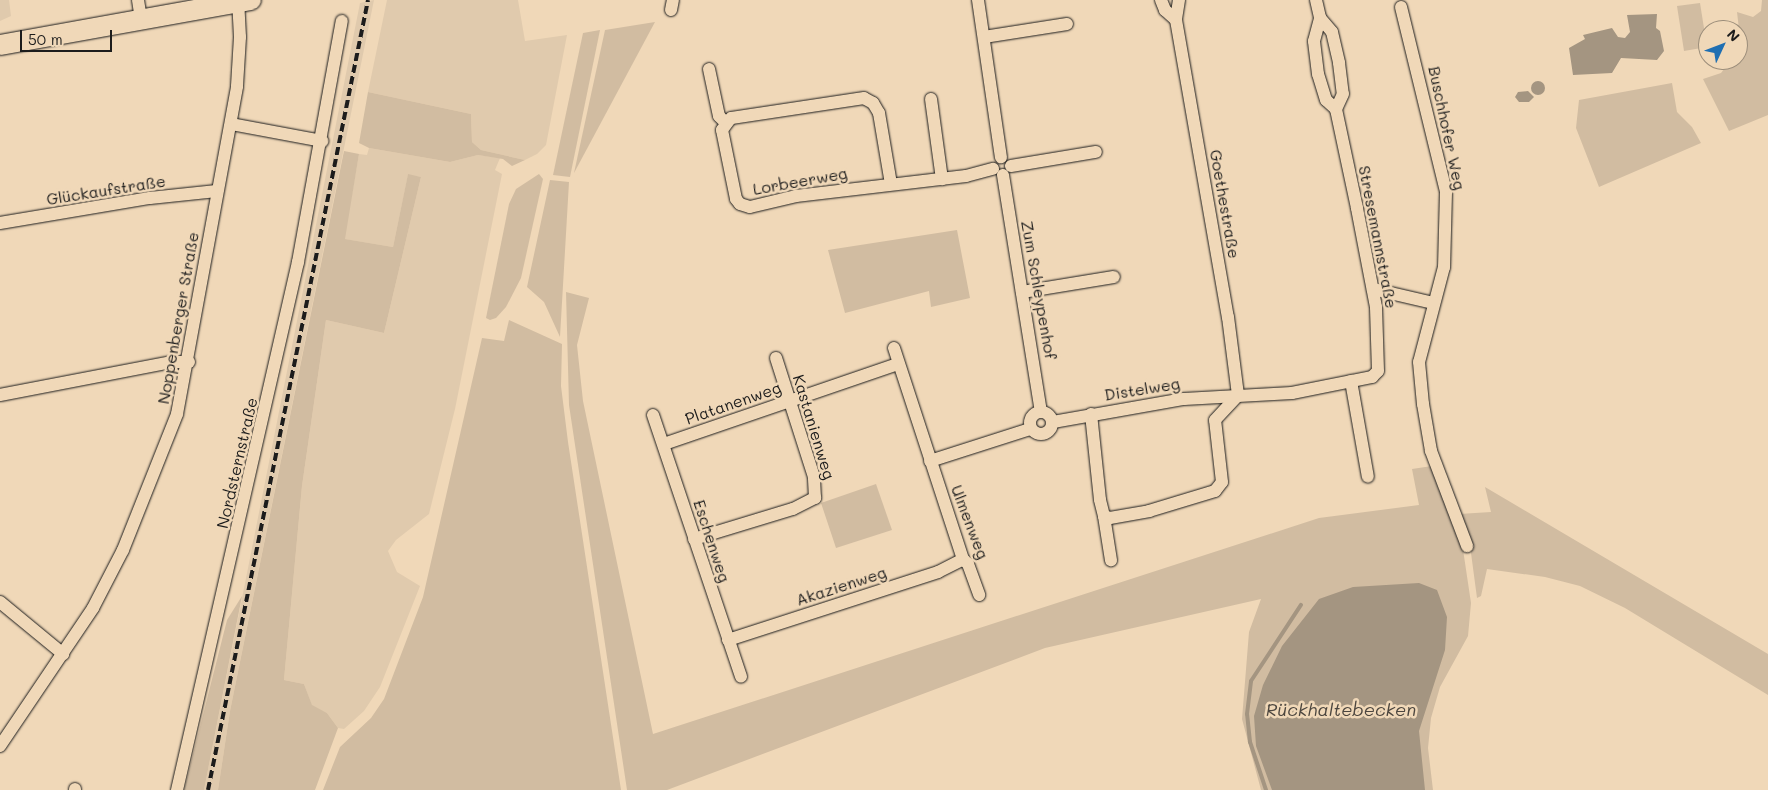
<!DOCTYPE html>
<html>
<head>
<meta charset="utf-8">
<style>
  body { margin:0 }
  #map { position:relative; width:1768px; height:790px; overflow:hidden; background:#f0d8b8; font-family:Mali,sans-serif }
  div>[style] { position:absolute }
  .built>* { inset:0; background:#e0caad }
  .green>* { inset:0; background:#d1bca1 }
  .water>* { inset:0; background:#a49581 }
  .round { border-radius:50% }
  .stream>* { height:4px; margin:-2px; padding:0 2px; transform-origin:2px; border-radius:2px; background:#a49581 }
  .roads { filter:drop-shadow(0 0 1px #1c1c1c) drop-shadow(0 0 1px #1c1c1c) }
  .street>* { height:12px; margin:-6px; padding:0 6px; transform-origin:6px; border-radius:6px; background:#f0d8b8 }
  .street>.ring { margin:-6px; padding:0; box-sizing:content-box; background:none; border:12px solid #f0d8b8; border-radius:50% }
  .primary>* { height:20px; margin:-10px; padding:0 10px; transform-origin:10px; border-radius:10px; background:#f0d8b8 }
  .rail>* { height:4px; margin-top:-2px; transform-origin:0; background:repeating-linear-gradient(90deg,#1c1c1c 0 8px,transparent 0 12px) }
  span { translate:-50% -50%; white-space:nowrap; text-align:center; line-height:1.15; -webkit-text-stroke:5px #f0d8b8; paint-order:stroke }
  .street-label { font-size:16px; color:#1c1c1c }
  .water-label { font-size:18px; color:#4c463f; font-style:italic }
  .north { position:absolute; left:1698px; top:20px; width:50px; height:50px; box-sizing:border-box; background:#f0d8b8; border:1px solid #9b8d7a; border-radius:50%; rotate:47deg; font-size:14px; font-weight:700; line-height:20px; text-align:center; color:#1c1c1c }
  .north::after { content:''; display:block; margin:auto; width:18px; height:22px; background:#1f6fb2; clip-path:polygon(50% 0,100% 100%,50% 72%,0 100%) }
  .scale { position:absolute; left:20px; top:30px; width:92px; height:22px; box-sizing:border-box; border:2px solid #1c1c1c; border-top:0; padding-left:6px; font-size:15px; line-height:18px; white-space:nowrap; color:#1c1c1c; -webkit-text-stroke:4px #f0d8b8; paint-order:stroke }
</style>
</head>
<body>
<div id="map">
  <div class="built">
    <div style="clip-path:polygon(0 0,9px 0,11px 16px,0 21px)"></div>
    <div style="clip-path:polygon(374px 0,230px 711px,218px 790px,204px 790px,360px 3px)"></div>
    <div style="clip-path:polygon(387px 0,518px 0,525px 41px,567px 35px,546px 145px,537px 154px,525px 160px,481px 150px,472px 142px,471px 114px,368px 92px)"></div>
    <div style="clip-path:polygon(369px 148px,450px 162px,478px 155px,500px 158px,495px 170px,502px 174px,455px 409px,429px 514px,396px 540px,388px 551px,397px 572px,420px 586px,380px 687px,364px 711px,344px 729px,338px 728px,327px 713px,312px 706px,304px 684px,284px 680px,302px 486px,326px 320px,384px 333px,421px 177px,408px 175px,393px 247px,344px 239px,359px 154px,367px 155px)"></div>
  </div>
  <div class="green">
    <div style="clip-path:polygon(1762px 0,1768px 0,1768px 115px,1729px 131px,1703px 79px,1721px 73px,1731px 60px,1738px 60px,1740px 38px,1737px 12px,1753px 17px,1761px 11px)"></div>
    <div style="clip-path:polygon(1700px 3px,1707px 47px,1684px 51px,1677px 6px)"></div>
    <div style="clip-path:polygon(655px 22px,574px 173px,605px 30px)"></div>
    <div style="clip-path:polygon(600px 30px,570px 177px,553px 175px,583px 33px)"></div>
    <div style="clip-path:polygon(1672px 83px,1677px 112px,1692px 127px,1701px 143px,1599px 187px,1576px 128px,1579px 100px)"></div>
    <div style="clip-path:polygon(368px 92px,471px 114px,472px 142px,481px 150px,525px 160px,512px 166px,503px 159px,478px 155px,450px 162px,369px 148px,359px 143px)"></div>
    <div style="clip-path:polygon(344px 151px,359px 154px,345px 239px,393px 247px,408px 174px,421px 177px,384px 333px,326px 320px,302px 486px,284px 680px,304px 684px,312px 705px,327px 713px,338px 728px,315px 790px,218px 790px,230px 711px)"></div>
    <div style="clip-path:polygon(539px 174px,543px 179px,521px 278px,506px 307px,496px 318px,490px 320px,486px 318px,509px 204px,516px 189px)"></div>
    <div style="clip-path:polygon(550px 180px,569px 182px,560px 337px,544px 302px,527px 287px)"></div>
    <div style="clip-path:polygon(957px 230px,970px 298px,931px 307px,929px 291px,845px 313px,828px 250px)"></div>
    <div style="clip-path:polygon(566px 292px,589px 298px,577px 345px,583px 401px,653px 734px,1319px 518px,1419px 505px,1412px 469px,1432px 466px,1461px 536px,1471px 603px,1468px 636px,1440px 687px,1431px 718px,1428px 748px,1433px 790px,1261px 790px,1242px 719px,1249px 632px,1261px 599px,1045px 648px,667px 790px,627px 790px,569px 405px)"></div>
    <div style="clip-path:polygon(509px 320px,562px 344px,561px 386px,568px 442px,621px 790px,323px 790px,340px 747px,371px 718px,384px 699px,423px 597px,482px 338px,504px 341px)"></div>
    <div style="clip-path:polygon(876px 484px,892px 530px,836px 548px,821px 503px)"></div>
    <div style="clip-path:polygon(1485px 487px,1768px 654px,1768px 695px,1625px 608px,1580px 586px,1545px 577px,1487px 569px,1481px 596px,1477px 598px,1469px 538px,1459px 514px,1491px 512px)"></div>
    <div style="clip-path:polygon(242px 596px,204px 790px,184px 790px,227px 620px)"></div>
  </div>
  <div class="water">
    <div style="clip-path:polygon(1657px 14px,1656px 28px,1660px 31px,1664px 51px,1657px 60px,1621px 58px,1612px 73px,1573px 75px,1569px 48px,1585px 39px,1583px 35px,1612px 28px,1618px 37px,1625px 38px,1630px 32px,1627px 15px)"></div>
    <div class="round" style="left:1531px;top:81px;width:14px;height:14px"></div>
    <div style="clip-path:polygon(1528px 91px,1534px 97px,1529px 102px,1519px 102px,1515px 97px,1518px 92px)"></div>
    <div style="clip-path:polygon(1419px 583px,1437px 590px,1447px 617px,1445px 650px,1419px 731px,1425px 790px,1272px 790px,1256px 746px,1254px 716px,1263px 685px,1282px 646px,1319px 599px,1353px 587px)"></div>
  </div>
  <div class="stream">
    <div style="left:1266px;top:790px;width:51px;rotate:-108.4deg"></div>
    <div style="left:1250px;top:742px;width:28px;rotate:-96deg"></div>
    <div style="left:1247px;top:714px;width:33px;rotate:-83deg"></div>
    <div style="left:1251px;top:681px;width:91px;rotate:-56.7deg"></div>
  </div>
  <div class="roads">
    <div class="street">
      <div style="left:138px;top:0;width:18px;rotate:81deg"></div>
      <div style="left:978px;top:0;width:159px;rotate:81.7deg"></div>
      <div style="left:1161px;top:0;width:11px;rotate:68deg"></div>
      <div style="left:1165px;top:10px;width:15px;rotate:42deg"></div>
      <div style="left:1179px;top:0;width:20px;rotate:99deg"></div>
      <div style="left:1176px;top:20px;width:302px;rotate:80.1deg"></div>
      <div style="left:1228px;top:317px;width:79px;rotate:82.7deg"></div>
      <div style="left:1316px;top:0;width:18px;rotate:77deg"></div>
      <div style="left:1320px;top:18px;width:18px;rotate:49deg"></div>
      <div style="left:1332px;top:32px;width:32px;rotate:77deg"></div>
      <div style="left:1339px;top:63px;width:31px;rotate:83deg"></div>
      <div style="left:1343px;top:94px;width:17px;rotate:115deg"></div>
      <div style="left:1401px;top:7px;width:190px;rotate:76.3deg"></div>
      <div style="left:1446px;top:192px;width:75px;rotate:91.5deg"></div>
      <div style="left:1444px;top:267px;width:98px;rotate:104.7deg"></div>
      <div style="left:1419px;top:362px;width:42px;rotate:84.6deg"></div>
      <div style="left:1423px;top:404px;width:48px;rotate:80.3deg"></div>
      <div style="left:1431px;top:451px;width:102px;rotate:69.2deg"></div>
      <div style="left:671px;top:10px;width:10px;rotate:-79deg"></div>
      <div style="left:984px;top:37px;width:84px;rotate:-8.9deg"></div>
      <div style="left:709px;top:69px;width:48px;rotate:78deg"></div>
      <div style="left:719px;top:116px;width:8px;rotate:45deg"></div>
      <div style="left:931px;top:99px;width:81px;rotate:82.2deg"></div>
      <div style="left:231px;top:124px;width:93px;rotate:10.6deg"></div>
      <div style="left:1011px;top:166px;width:86px;rotate:-9.4deg"></div>
      <div style="left:1003px;top:175px;width:240px;rotate:80.9deg"></div>
      <div style="left:891px;top:184px;width:72px;rotate:-99.6deg"></div>
      <div style="left:879px;top:113px;width:12px;rotate:-121deg"></div>
      <div style="left:873px;top:103px;width:10px;rotate:-151deg"></div>
      <div style="left:864px;top:98px;width:134px;rotate:171.4deg"></div>
      <div style="left:731px;top:118px;width:15px;rotate:127deg"></div>
      <div style="left:722px;top:130px;width:70px;rotate:78.5deg"></div>
      <div style="left:736px;top:199px;width:6px;rotate:51deg"></div>
      <div style="left:740px;top:204px;width:10px;rotate:17deg"></div>
      <div style="left:750px;top:207px;width:47px;rotate:-13.4deg"></div>
      <div style="left:796px;top:196px;width:171px;rotate:-6.7deg"></div>
      <div style="left:966px;top:176px;width:28px;rotate:-15deg"></div>
      <div style="left:0;top:223px;width:152px;rotate:-9.5deg"></div>
      <div style="left:150px;top:198px;width:67px;rotate:-6deg"></div>
      <div style="left:1373px;top:289px;width:62px;rotate:13.1deg"></div>
      <div style="left:1022px;top:292px;width:93px;rotate:-9.3deg"></div>
      <div style="left:894px;top:348px;width:222px;rotate:71.9deg"></div>
      <div style="left:963px;top:559px;width:7px;rotate:45deg"></div>
      <div style="left:968px;top:564px;width:33px;rotate:70deg"></div>
      <div style="left:1351px;top:381px;width:97px;rotate:80deg"></div>
      <div style="left:0;top:395px;width:174px;rotate:-10.9deg"></div>
      <div style="left:171px;top:362px;width:18px"></div>
      <div class="ring" style="left:1030px;top:412px;width:10px;height:10px"></div>
      <div style="left:1091px;top:414px;width:86px;rotate:84deg"></div>
      <div style="left:1100px;top:500px;width:16px;rotate:76deg"></div>
      <div style="left:1104px;top:516px;width:6px;rotate:18deg"></div>
      <div style="left:1110px;top:518px;width:40px;rotate:-10deg"></div>
      <div style="left:1149px;top:511px;width:69px;rotate:-16.9deg"></div>
      <div style="left:1215px;top:491px;width:11px;rotate:-52deg"></div>
      <div style="left:1222px;top:482px;width:62px;rotate:-96.4deg"></div>
      <div style="left:1215px;top:420px;width:34px;rotate:-47deg"></div>
      <div style="left:653px;top:415px;width:276px;rotate:71.4deg"></div>
      <div style="left:1053px;top:422px;width:133px;rotate:-10deg"></div>
      <div style="left:1184px;top:399px;width:108px;rotate:-3.2deg"></div>
      <div style="left:1292px;top:393px;width:82px;rotate:-11.3deg"></div>
      <div style="left:1372px;top:377px;width:8px;rotate:-45deg"></div>
      <div style="left:1378px;top:371px;width:64px;rotate:-91.8deg"></div>
      <div style="left:1376px;top:307px;width:101px;rotate:-100.9deg"></div>
      <div style="left:1357px;top:208px;width:101px;rotate:-102deg"></div>
      <div style="left:1336px;top:109px;width:13px;rotate:-138deg"></div>
      <div style="left:1326px;top:100px;width:27px;rotate:-107deg"></div>
      <div style="left:1318px;top:74px;width:33px;rotate:-97deg"></div>
      <div style="left:1314px;top:41px;width:24px;rotate:-75deg"></div>
      <div style="left:664px;top:444px;width:247px;rotate:-18.9deg"></div>
      <div style="left:930px;top:461px;width:105px;rotate:-17.7deg"></div>
      <div style="left:1104px;top:516px;width:45px;rotate:81deg"></div>
      <div style="left:694px;top:539px;width:103px;rotate:-16.9deg"></div>
      <div style="left:793px;top:509px;width:25px;rotate:-27deg"></div>
      <div style="left:815px;top:498px;width:21px;rotate:-93deg"></div>
      <div style="left:814px;top:477px;width:125px;rotate:-107.7deg"></div>
      <div style="left:0;top:602px;width:82px;rotate:39.5deg"></div>
      <div style="left:728px;top:640px;width:221px;rotate:-17.9deg"></div>
      <div style="left:938px;top:572px;width:28px;rotate:-27deg"></div>
      <div style="left:0;top:746px;width:166px;rotate:-56deg"></div>
      <div style="left:93px;top:608px;width:65px;rotate:-62.7deg"></div>
      <div style="left:123px;top:550px;width:146px;rotate:-68.3deg"></div>
      <div style="left:177px;top:414px;width:333px;rotate:-79.6deg"></div>
      <div style="left:237px;top:86px;width:49px;rotate:-86.5deg"></div>
      <div style="left:240px;top:37px;width:35px;rotate:-93deg"></div>
      <div style="left:75px;top:790px;width:1px;rotate:-90deg"></div>
      <div style="left:177px;top:790px;width:542px;rotate:-77.09deg"></div>
      <div style="left:298px;top:262px;width:245px;rotate:-79.7deg"></div>
    </div>
    <div class="primary">
      <div style="left:0;top:45px;width:255px;rotate:-10.2deg"></div>
    </div>
  </div>
  <div class="rail">
    <div style="left:208px;top:790px;width:806px;rotate:-78.55deg"></div>
  </div>
  <div class="street-label">
    <span style="left:1447px;top:128px;rotate:78deg">Buschhofer Weg</span>
    <span style="left:800px;top:181px;rotate:-10deg">Lorbeerweg</span>
    <span style="left:106px;top:190px;rotate:-9deg">Glückaufstraße</span>
    <span style="left:1225px;top:204px;rotate:80deg">Goethestraße</span>
    <span style="left:1378px;top:237px;rotate:79deg">Stresemannstraße</span>
    <span style="left:1039px;top:290px;rotate:80deg">Zum Schleypenhof</span>
    <span style="left:178px;top:318px;rotate:-80deg">Noppenberger Straße</span>
    <span style="left:1142px;top:389px;rotate:-9deg">Distelweg</span>
    <span style="left:733px;top:403px;rotate:-19deg">Platanenweg</span>
    <span style="left:814px;top:427px;rotate:73deg">Kastanienweg</span>
    <span style="left:237px;top:463px;rotate:-77deg">Nordsternstraße</span>
    <span style="left:970px;top:522px;rotate:69deg">Ulmenweg</span>
    <span style="left:712px;top:541px;rotate:72deg">Eschenweg</span>
    <span style="left:841px;top:586px;rotate:-18deg">Akazienweg</span>
  </div>
  <div class="water-label">
    <span style="left:1341px;top:709px">Rückhaltebecken</span>
  </div>
  <div class="north">N</div>
  <div class="scale">50 m</div>
</div>
</body>
</html>
